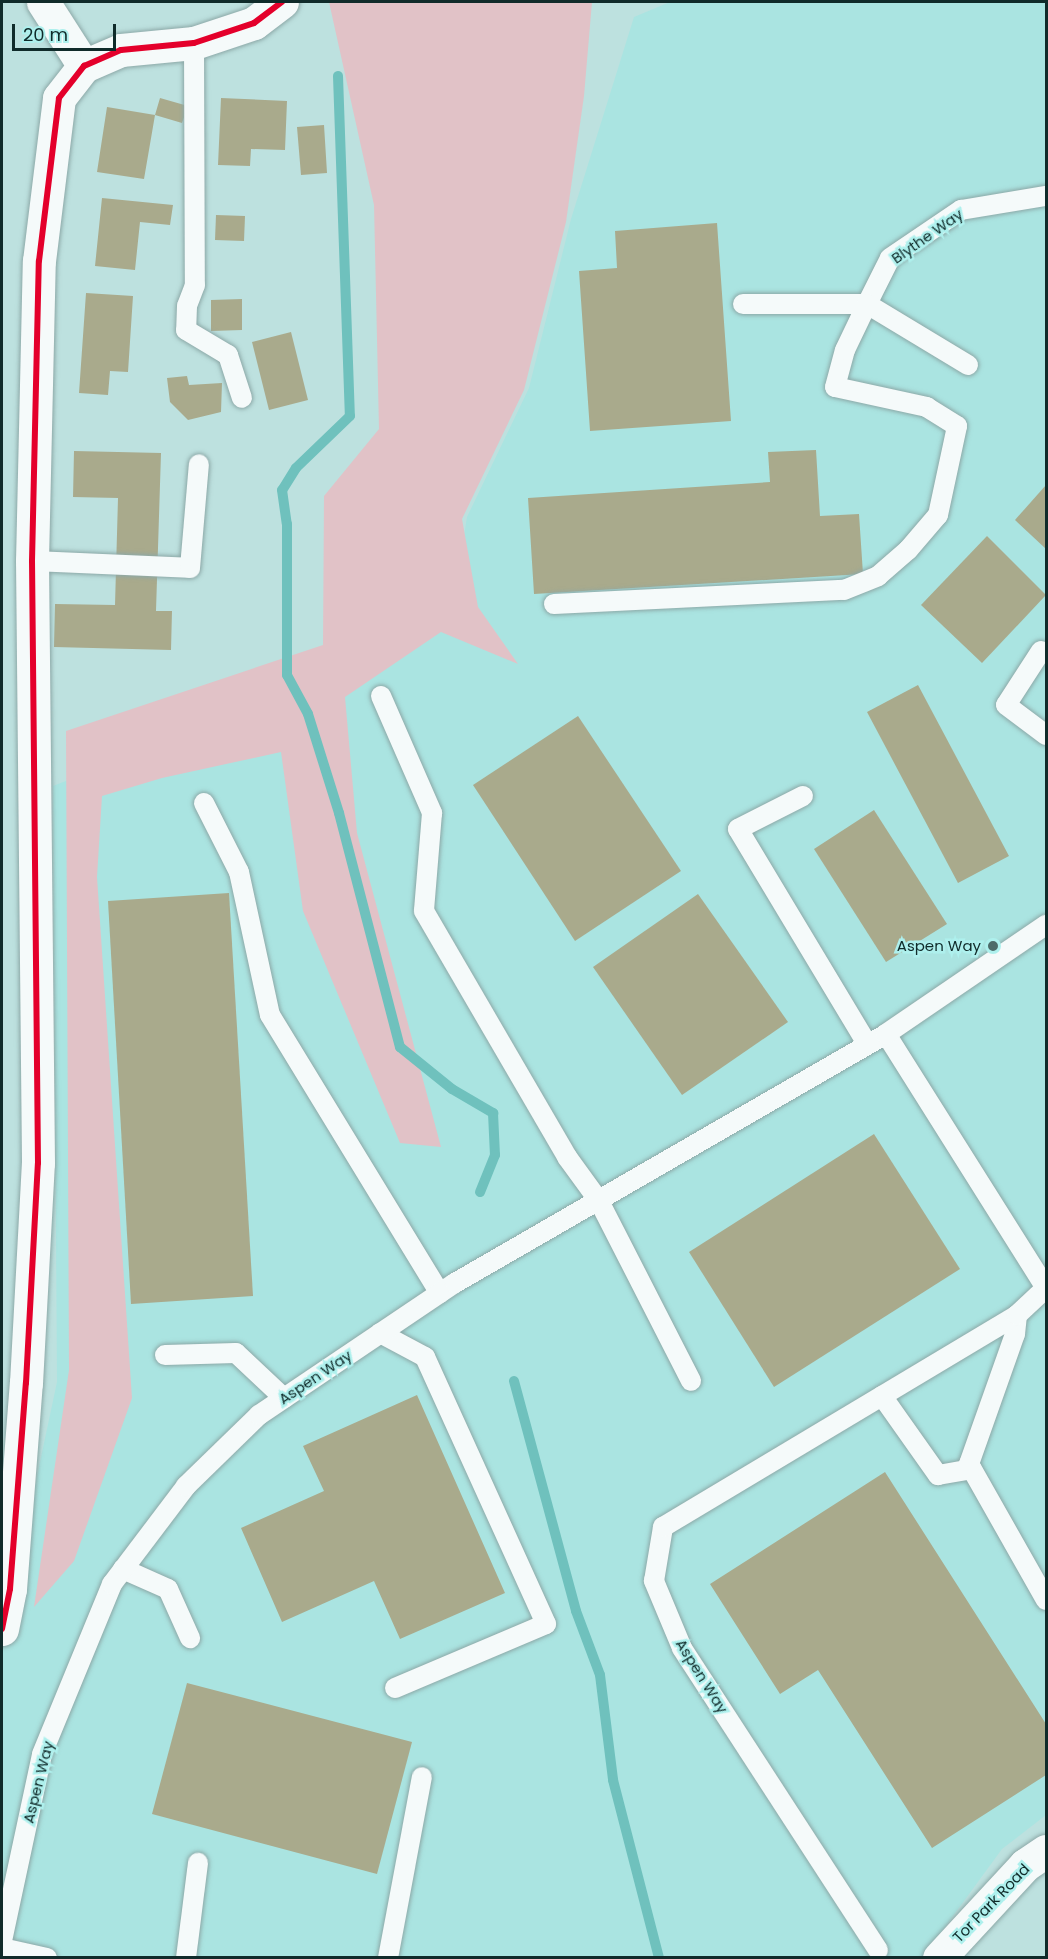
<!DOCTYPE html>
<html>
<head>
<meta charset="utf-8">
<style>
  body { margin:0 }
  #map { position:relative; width:1048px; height:1959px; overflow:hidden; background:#bde1df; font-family:Poppins,sans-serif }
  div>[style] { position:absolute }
  .built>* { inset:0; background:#aae4e1 }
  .green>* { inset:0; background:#e1c2c7 }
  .stream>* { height:10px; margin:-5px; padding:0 5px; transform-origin:5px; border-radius:5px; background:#6fc1bd }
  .building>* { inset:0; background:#a9aa8c }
  .roads { filter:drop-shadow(0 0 2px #8ca8a7) drop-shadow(0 0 2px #8ca8a7) }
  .lane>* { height:20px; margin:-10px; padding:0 10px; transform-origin:10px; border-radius:10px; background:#f5fafa }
  .street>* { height:33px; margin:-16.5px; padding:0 16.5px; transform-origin:16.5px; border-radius:16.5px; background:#f5fafa }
  .secondary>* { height:33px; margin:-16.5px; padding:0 16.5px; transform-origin:16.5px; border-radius:16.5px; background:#f5fafa }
  .bus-1>* { height:6px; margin:-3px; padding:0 3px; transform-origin:3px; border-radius:3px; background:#e4002b }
  .dots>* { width:16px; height:16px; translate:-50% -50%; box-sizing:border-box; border:3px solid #aef0ed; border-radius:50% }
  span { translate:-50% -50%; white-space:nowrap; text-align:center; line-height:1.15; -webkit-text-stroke:5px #aef0ed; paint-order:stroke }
  .street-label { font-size:15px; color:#102b2a }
  .poi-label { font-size:15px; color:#102b2a }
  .right { translate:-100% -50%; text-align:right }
  .frame { position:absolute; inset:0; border:3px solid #102b2a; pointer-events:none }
  .scale { position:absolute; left:12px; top:24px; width:104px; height:27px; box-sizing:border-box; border:3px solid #102b2a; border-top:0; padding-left:8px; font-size:18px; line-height:21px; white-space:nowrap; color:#102b2a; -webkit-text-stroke:4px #aef0ed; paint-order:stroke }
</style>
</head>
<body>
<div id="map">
  <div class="built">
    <div style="clip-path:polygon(670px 2px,1046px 2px,1046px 1815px,1002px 1849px,923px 1957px,2px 1958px,2px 1641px,57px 1382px,53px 786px,378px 659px,456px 586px,467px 517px,529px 388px,571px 219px,634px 17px)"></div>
  </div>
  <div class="green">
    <div style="clip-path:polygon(329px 2px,592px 2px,584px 96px,566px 222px,524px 390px,462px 519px,478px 607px,518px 664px,441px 632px,345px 697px,357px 833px,441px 1147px,400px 1143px,303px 911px,281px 752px,162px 778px,102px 796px,97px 877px,132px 1398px,74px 1561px,34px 1607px,69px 1370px,66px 731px,323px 645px,324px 496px,379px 429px,374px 205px)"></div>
  </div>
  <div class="stream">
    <div style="left:338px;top:76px;width:340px;rotate:88deg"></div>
    <div style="left:350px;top:416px;width:75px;rotate:136.1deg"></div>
    <div style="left:296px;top:468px;width:26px;rotate:122deg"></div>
    <div style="left:282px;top:490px;width:34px;rotate:82deg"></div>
    <div style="left:287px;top:524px;width:151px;rotate:90deg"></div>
    <div style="left:287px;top:675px;width:44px;rotate:61.7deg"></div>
    <div style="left:308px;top:714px;width:104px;rotate:72.6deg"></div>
    <div style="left:339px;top:813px;width:242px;rotate:75.4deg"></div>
    <div style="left:400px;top:1047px;width:67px;rotate:38.9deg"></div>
    <div style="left:452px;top:1089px;width:48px;rotate:30.3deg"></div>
    <div style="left:493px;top:1113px;width:42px;rotate:87.3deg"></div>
    <div style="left:495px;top:1155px;width:40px;rotate:112deg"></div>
    <div style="left:514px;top:1381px;width:238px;rotate:74.9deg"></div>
    <div style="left:576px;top:1611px;width:68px;rotate:69.4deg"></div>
    <div style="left:600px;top:1675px;width:106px;rotate:82.9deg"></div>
    <div style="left:613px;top:1780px;width:184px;rotate:75.5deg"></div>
  </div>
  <div class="building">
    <div style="clip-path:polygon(160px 98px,188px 106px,182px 123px,155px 115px,144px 179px,97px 172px,107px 107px,155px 115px)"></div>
    <div style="clip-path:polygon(221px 98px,287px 101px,285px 150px,251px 149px,250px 166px,218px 165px)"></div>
    <div style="clip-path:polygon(324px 125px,327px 173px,301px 175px,297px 127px)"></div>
    <div style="clip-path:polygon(102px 198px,173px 205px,170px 225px,140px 222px,135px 270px,95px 266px)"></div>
    <div style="clip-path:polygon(216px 215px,245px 216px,244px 241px,215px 240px)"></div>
    <div style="clip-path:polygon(717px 223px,731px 421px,590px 431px,579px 271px,617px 268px,615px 231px)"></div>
    <div style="clip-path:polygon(86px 293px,133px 296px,128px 372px,110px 371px,108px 395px,79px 393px)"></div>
    <div style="clip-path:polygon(242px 299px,242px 330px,211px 331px,211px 300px)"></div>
    <div style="clip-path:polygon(291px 332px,308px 400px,269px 410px,252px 342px)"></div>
    <div style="clip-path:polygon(187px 376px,189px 385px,222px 383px,221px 412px,188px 420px,170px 402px,167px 378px)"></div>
    <div style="clip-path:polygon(816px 450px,820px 516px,859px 514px,863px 574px,534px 594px,528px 498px,770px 482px,768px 452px)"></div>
    <div style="clip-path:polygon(74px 451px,161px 453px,156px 611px,172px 611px,171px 650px,54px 647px,55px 604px,115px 605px,118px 498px,73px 497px)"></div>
    <div style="clip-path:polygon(1046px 485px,1046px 549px,1015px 520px)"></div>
    <div style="clip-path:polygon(987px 536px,1046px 595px,982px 663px,921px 605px)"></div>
    <div style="clip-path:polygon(918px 685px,1009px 856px,958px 883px,867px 712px)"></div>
    <div style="clip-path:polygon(578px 716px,681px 871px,575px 941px,473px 785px)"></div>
    <div style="clip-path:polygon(874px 810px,947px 924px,886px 962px,814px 849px)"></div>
    <div style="clip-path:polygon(229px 893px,253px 1296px,131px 1304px,108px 901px)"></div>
    <div style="clip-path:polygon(698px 894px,788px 1022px,682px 1095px,593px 967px)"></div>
    <div style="clip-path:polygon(874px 1134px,960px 1269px,774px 1387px,689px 1252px)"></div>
    <div style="clip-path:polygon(417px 1395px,505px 1593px,400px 1639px,374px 1581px,282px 1622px,241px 1528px,324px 1491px,303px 1446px)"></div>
    <div style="clip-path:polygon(885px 1472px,1046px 1724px,1046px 1775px,932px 1848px,818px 1670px,780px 1694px,710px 1584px)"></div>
    <div style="clip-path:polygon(187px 1683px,412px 1742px,377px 1874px,152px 1814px)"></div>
  </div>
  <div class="roads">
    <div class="lane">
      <div style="left:194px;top:43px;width:242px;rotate:89.8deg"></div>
      <div style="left:195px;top:285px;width:22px;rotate:111deg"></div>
      <div style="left:187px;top:306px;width:24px;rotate:92deg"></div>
      <div style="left:186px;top:330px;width:49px;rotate:30.8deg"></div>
      <div style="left:228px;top:355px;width:45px;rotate:72deg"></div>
      <div style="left:743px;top:304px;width:124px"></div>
      <div style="left:867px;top:304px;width:51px;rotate:-63.4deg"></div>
      <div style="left:890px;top:258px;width:86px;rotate:-34.1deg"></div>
      <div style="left:961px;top:210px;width:86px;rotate:-9.4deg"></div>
      <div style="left:32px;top:561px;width:158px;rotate:2.5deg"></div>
      <div style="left:190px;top:568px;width:104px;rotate:-85.1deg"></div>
      <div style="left:554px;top:604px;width:290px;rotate:-2.8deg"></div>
      <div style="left:844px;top:590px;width:37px;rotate:-22deg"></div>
      <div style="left:878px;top:576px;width:40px;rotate:-41deg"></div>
      <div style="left:908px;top:550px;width:46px;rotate:-49.4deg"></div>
      <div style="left:938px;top:515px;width:91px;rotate:-77.9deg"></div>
      <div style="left:957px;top:426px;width:36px;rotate:-148deg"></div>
      <div style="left:927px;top:407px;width:94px;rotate:-167.7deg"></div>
      <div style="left:835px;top:387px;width:38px;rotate:-75deg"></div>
      <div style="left:845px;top:350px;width:51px;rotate:-64.4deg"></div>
      <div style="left:867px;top:304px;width:118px;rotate:31.1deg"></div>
      <div style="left:1041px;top:651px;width:64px;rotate:122.9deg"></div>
      <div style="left:1006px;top:705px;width:50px;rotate:36.9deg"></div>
      <div style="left:381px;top:696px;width:128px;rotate:66.4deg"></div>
      <div style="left:432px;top:813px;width:98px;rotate:94.7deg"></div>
      <div style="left:424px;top:911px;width:285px;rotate:59.8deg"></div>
      <div style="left:567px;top:1157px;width:54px;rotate:54deg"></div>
      <div style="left:599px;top:1201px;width:202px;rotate:62.9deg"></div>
      <div style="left:803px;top:796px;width:73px;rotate:153.1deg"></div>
      <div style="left:738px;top:829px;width:251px;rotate:59deg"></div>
      <div style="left:204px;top:803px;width:77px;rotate:63.1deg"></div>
      <div style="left:239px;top:872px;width:146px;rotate:77.8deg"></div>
      <div style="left:270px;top:1015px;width:326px;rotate:58.6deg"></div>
      <div style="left:886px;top:1034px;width:300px;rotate:57.8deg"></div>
      <div style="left:1017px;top:1315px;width:19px;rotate:96deg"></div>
      <div style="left:1015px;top:1334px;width:138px;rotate:109.5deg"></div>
      <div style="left:969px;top:1464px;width:156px;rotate:60.5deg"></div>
      <div style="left:380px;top:1333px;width:51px;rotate:28.1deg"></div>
      <div style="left:425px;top:1357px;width:293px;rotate:65.6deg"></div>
      <div style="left:546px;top:1624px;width:164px;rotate:157deg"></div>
      <div style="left:165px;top:1355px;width:71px;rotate:-1.6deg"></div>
      <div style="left:236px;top:1353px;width:66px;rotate:43.2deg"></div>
      <div style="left:882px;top:1396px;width:97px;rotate:54.7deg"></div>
      <div style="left:938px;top:1475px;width:34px;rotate:-10deg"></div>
      <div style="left:123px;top:1569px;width:49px;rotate:24deg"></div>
      <div style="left:168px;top:1589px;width:54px;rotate:65.8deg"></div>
      <div style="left:2px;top:1941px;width:191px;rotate:-77.9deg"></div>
      <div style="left:42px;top:1754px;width:184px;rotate:-67.6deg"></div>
      <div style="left:112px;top:1584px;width:123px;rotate:-52.9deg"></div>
      <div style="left:186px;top:1486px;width:102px;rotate:-44.2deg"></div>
      <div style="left:259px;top:1415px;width:236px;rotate:-34deg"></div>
      <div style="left:455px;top:1283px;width:498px;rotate:-30deg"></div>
      <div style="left:886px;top:1034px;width:194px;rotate:-34.3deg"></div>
      <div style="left:2px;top:1948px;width:46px;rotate:12.5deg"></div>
      <div style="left:878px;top:1950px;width:360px;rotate:-123deg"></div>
      <div style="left:682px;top:1648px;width:73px;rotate:-112.7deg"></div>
      <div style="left:654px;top:1581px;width:55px;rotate:-80.5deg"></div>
      <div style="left:663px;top:1527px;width:413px;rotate:-30.9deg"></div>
      <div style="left:1017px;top:1315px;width:40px;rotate:-43deg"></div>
      <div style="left:186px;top:1958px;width:96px;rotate:-82.8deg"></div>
      <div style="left:388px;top:1958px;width:184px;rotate:-79.4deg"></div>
    </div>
    <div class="street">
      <div style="left:43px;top:2px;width:76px;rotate:57.4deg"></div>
      <div style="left:939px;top:1958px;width:127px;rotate:-47.2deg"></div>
      <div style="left:1025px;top:1865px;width:25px;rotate:-34deg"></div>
    </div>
    <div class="secondary">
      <div style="left:2px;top:1629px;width:41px;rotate:-78.7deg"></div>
      <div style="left:10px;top:1589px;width:207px;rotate:-85.6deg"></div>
      <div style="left:26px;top:1383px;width:220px;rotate:-86.9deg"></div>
      <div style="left:38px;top:1163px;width:602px;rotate:-90.57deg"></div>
      <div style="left:32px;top:561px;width:300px;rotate:-88.7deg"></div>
      <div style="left:39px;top:261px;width:164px;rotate:-83deg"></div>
      <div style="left:59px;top:98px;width:41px;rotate:-52deg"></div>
      <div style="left:84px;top:66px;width:40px;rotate:-23.4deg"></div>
      <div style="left:121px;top:50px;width:73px;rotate:-5.5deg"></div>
      <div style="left:194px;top:43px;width:63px;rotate:-18.4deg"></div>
      <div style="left:254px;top:23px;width:35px;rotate:-37deg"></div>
    </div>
  </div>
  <div class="bus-1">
    <div style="left:2px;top:1629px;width:41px;rotate:-78.7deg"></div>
    <div style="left:10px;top:1589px;width:207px;rotate:-85.6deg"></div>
    <div style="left:26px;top:1383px;width:220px;rotate:-86.9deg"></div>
    <div style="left:38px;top:1163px;width:602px;rotate:-90.57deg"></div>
    <div style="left:32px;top:561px;width:300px;rotate:-88.7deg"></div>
    <div style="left:39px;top:261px;width:164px;rotate:-83deg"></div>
    <div style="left:59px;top:98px;width:41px;rotate:-52deg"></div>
    <div style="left:84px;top:66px;width:40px;rotate:-23.4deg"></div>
    <div style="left:121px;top:50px;width:73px;rotate:-5.5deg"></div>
    <div style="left:194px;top:43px;width:63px;rotate:-18.4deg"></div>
    <div style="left:254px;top:23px;width:35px;rotate:-37deg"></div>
  </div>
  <div class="dots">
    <div style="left:993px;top:946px;background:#4d6b69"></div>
  </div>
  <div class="street-label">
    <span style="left:927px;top:236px;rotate:-35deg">Blythe Way</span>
    <span style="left:315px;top:1377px;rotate:-34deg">Aspen Way</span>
    <span style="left:702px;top:1676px;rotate:58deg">Aspen Way</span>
    <span style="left:38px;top:1782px;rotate:-76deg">Aspen Way</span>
    <span style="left:991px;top:1903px;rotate:-46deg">Tor Park Road</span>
  </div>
  <div class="poi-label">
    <span class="right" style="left:981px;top:946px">Aspen Way</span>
  </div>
  <div class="frame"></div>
  <div class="scale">20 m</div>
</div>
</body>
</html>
